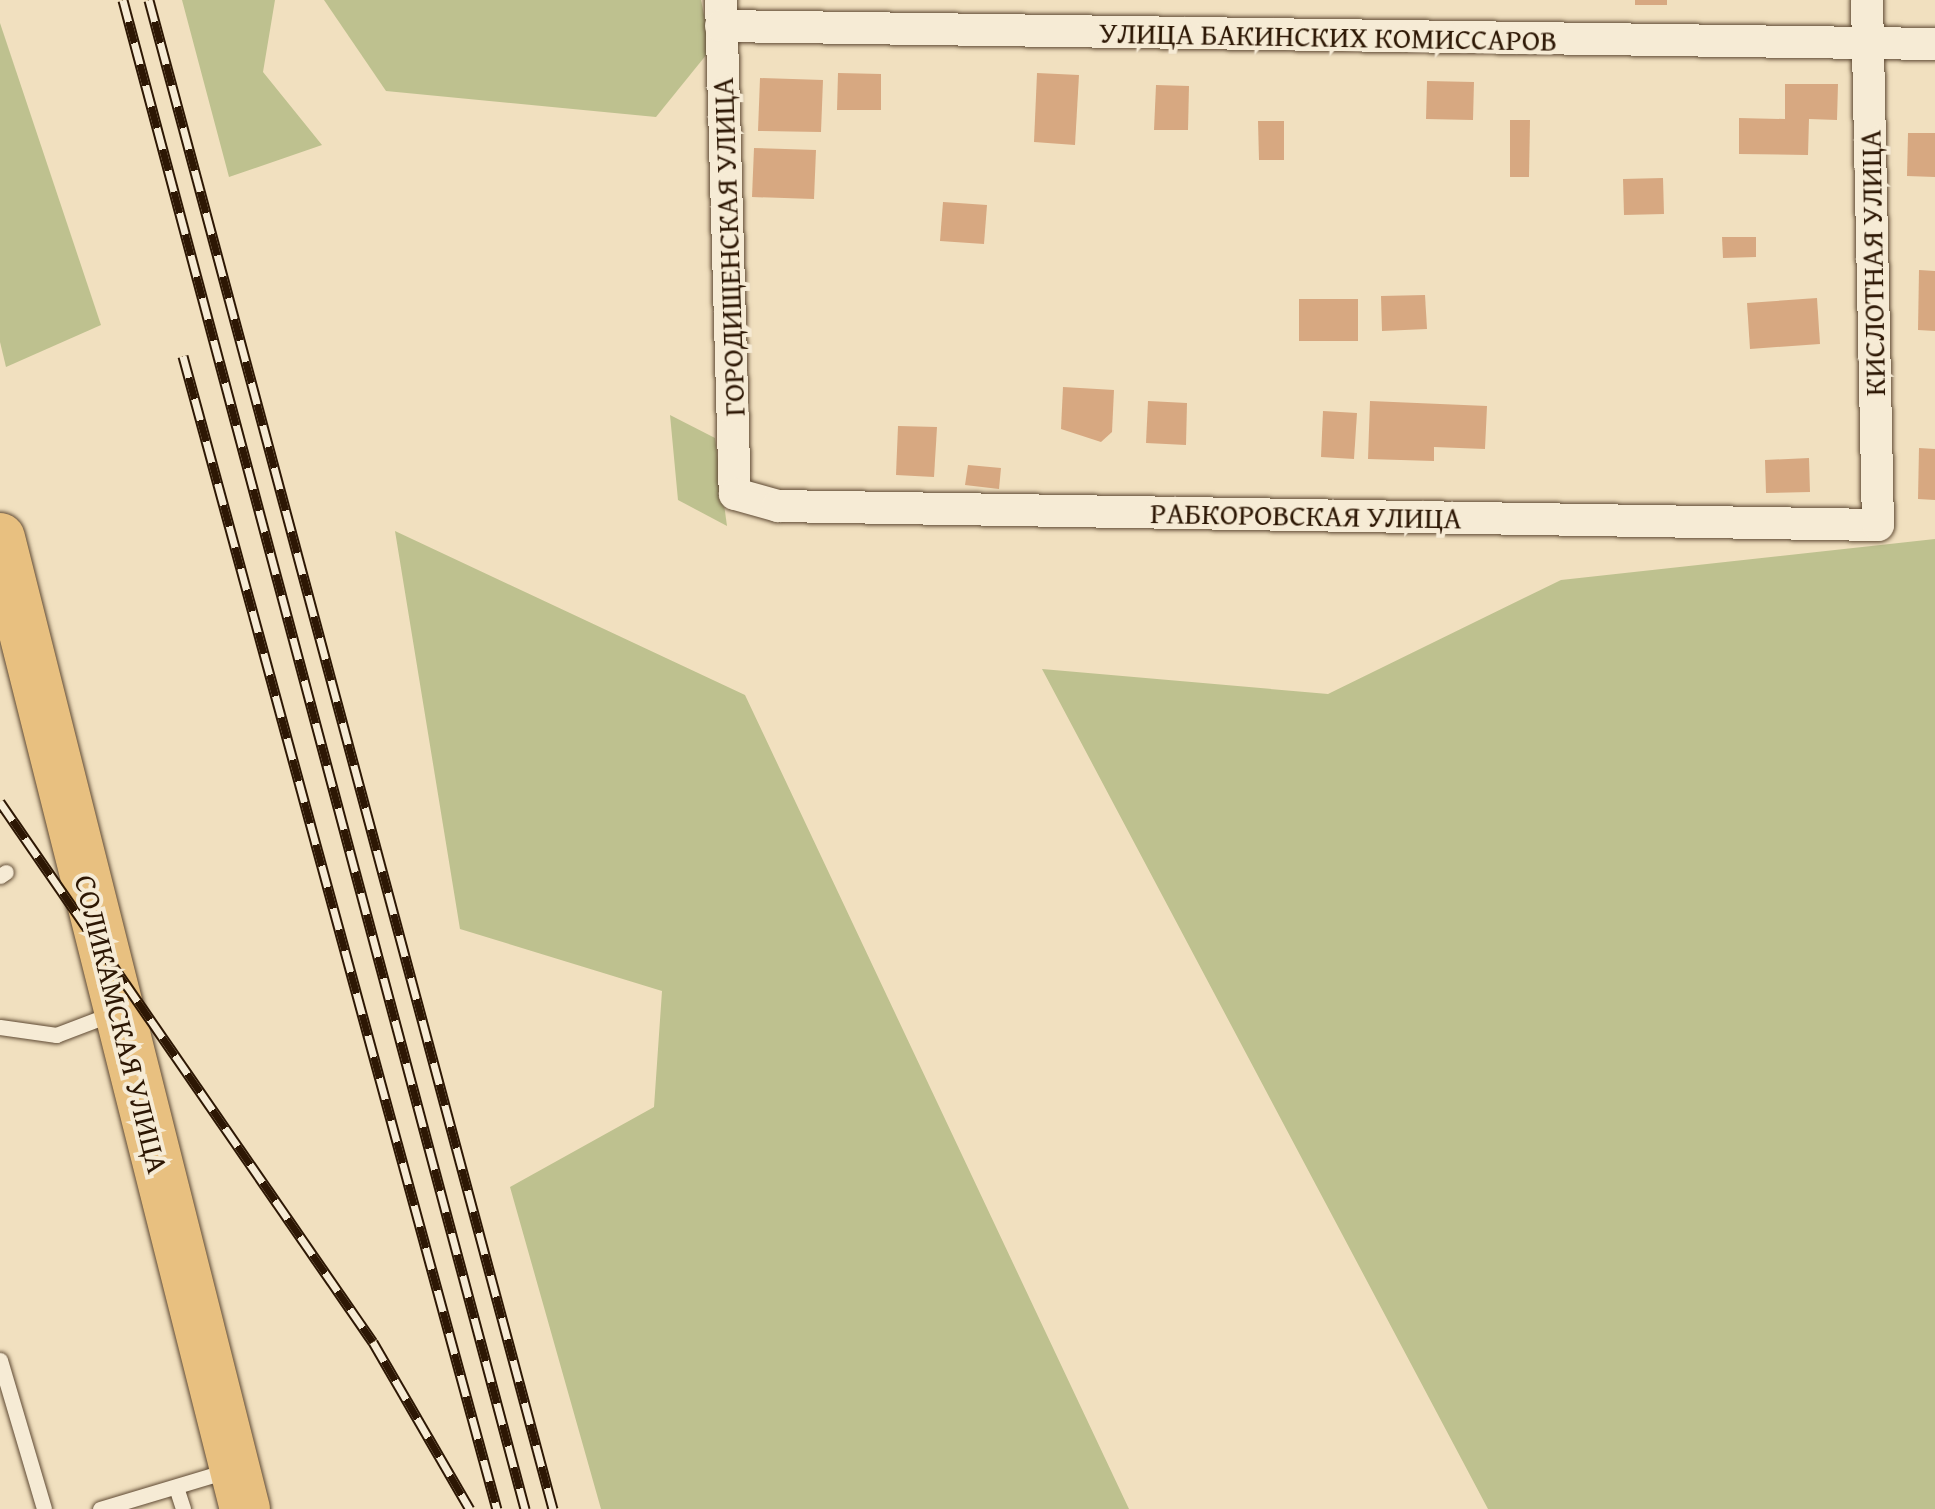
<!DOCTYPE html>
<html>
<head>
<meta charset="utf-8">
<style>
  body { margin:0 }
  #map { position:relative; width:1935px; height:1509px; overflow:hidden; background:#f1e0bf; font-family:"Gentium Book Plus",serif }
  div>[style] { position:absolute }
  .green>* { inset:0; background:#bec18f }
  .building>* { inset:0; background:#d7a881 }
  .roads { filter:drop-shadow(0 0 2px #5e4933) drop-shadow(0 0 2px #5e4933) }
  .lane>* { height:15px; margin:-7.5px; padding:0 7.5px; transform-origin:7.5px; border-radius:7.5px; background:#f6ebd5 }
  .street>* { height:32px; margin:-16px; padding:0 16px; transform-origin:16px; border-radius:16px; background:#f6ebd5 }
  .primary>* { height:50px; margin:-25px; padding:0 25px; transform-origin:25px; border-radius:25px; background:#e8c080 }
  .rail>* { height:11px; margin-top:-5.5px; transform-origin:0; background:repeating-linear-gradient(90deg,#f6ebd5 0 22px,#2d1704 0 44px); box-sizing:border-box; border-block:2px solid #2d1704 }
  span { translate:-50% -50%; white-space:nowrap; text-align:center; line-height:1.15; -webkit-text-stroke:8px #f6ebd5; paint-order:stroke }
  .street-label { font-size:30px; color:#2d1704 }
</style>
</head>
<body>
<div id="map">
  <div class="green">
    <div style="clip-path:polygon(182px 0,275px 0,263px 72px,322px 145px,229px 177px)"></div>
    <div style="clip-path:polygon(324px 0,701px 0,711px 49px,656px 117px,386px 91px)"></div>
    <div style="clip-path:polygon(0 23px,101px 325px,6px 367px,0 342px)"></div>
    <div style="clip-path:polygon(670px 415px,715px 438px,727px 526px,678px 500px)"></div>
    <div style="clip-path:polygon(395px 531px,745px 695px,1129px 1509px,601px 1509px,510px 1187px,654px 1107px,662px 991px,460px 929px)"></div>
    <div style="clip-path:polygon(1935px 539px,1935px 1509px,1488px 1509px,1042px 669px,1328px 694px,1561px 580px)"></div>
  </div>
  <div class="building">
    <div style="clip-path:polygon(1635px 0,1667px 0,1667px 5px,1635px 5px)"></div>
    <div style="clip-path:polygon(838px 73px,881px 74px,881px 110px,837px 110px)"></div>
    <div style="clip-path:polygon(1037px 73px,1079px 75px,1075px 145px,1034px 142px)"></div>
    <div style="clip-path:polygon(760px 78px,823px 80px,821px 132px,758px 131px)"></div>
    <div style="clip-path:polygon(1427px 81px,1474px 82px,1473px 120px,1426px 119px)"></div>
    <div style="clip-path:polygon(1785px 84px,1838px 84px,1837px 120px,1809px 119px,1808px 155px,1739px 154px,1739px 118px,1785px 119px)"></div>
    <div style="clip-path:polygon(1156px 85px,1189px 86px,1188px 130px,1154px 130px)"></div>
    <div style="clip-path:polygon(1510px 120px,1530px 120px,1529px 177px,1510px 177px)"></div>
    <div style="clip-path:polygon(1258px 121px,1284px 121px,1284px 160px,1259px 160px)"></div>
    <div style="clip-path:polygon(1908px 133px,1935px 133px,1935px 177px,1907px 176px)"></div>
    <div style="clip-path:polygon(754px 148px,816px 150px,814px 199px,752px 197px)"></div>
    <div style="clip-path:polygon(1663px 178px,1664px 214px,1624px 215px,1623px 179px)"></div>
    <div style="clip-path:polygon(943px 202px,987px 205px,984px 244px,940px 241px)"></div>
    <div style="clip-path:polygon(1722px 237px,1756px 237px,1756px 257px,1723px 258px)"></div>
    <div style="clip-path:polygon(1919px 270px,1935px 271px,1935px 331px,1918px 330px)"></div>
    <div style="clip-path:polygon(1425px 295px,1427px 329px,1382px 331px,1381px 296px)"></div>
    <div style="clip-path:polygon(1817px 298px,1820px 344px,1750px 349px,1747px 303px)"></div>
    <div style="clip-path:polygon(1299px 299px,1358px 299px,1358px 341px,1299px 341px)"></div>
    <div style="clip-path:polygon(1063px 387px,1114px 390px,1112px 432px,1101px 442px,1061px 429px)"></div>
    <div style="clip-path:polygon(1148px 401px,1187px 403px,1186px 445px,1146px 443px)"></div>
    <div style="clip-path:polygon(1370px 401px,1487px 406px,1485px 449px,1434px 447px,1434px 461px,1368px 459px)"></div>
    <div style="clip-path:polygon(1323px 411px,1357px 413px,1354px 459px,1321px 457px)"></div>
    <div style="clip-path:polygon(898px 426px,937px 427px,934px 477px,896px 475px)"></div>
    <div style="clip-path:polygon(1919px 448px,1935px 449px,1935px 500px,1918px 499px)"></div>
    <div style="clip-path:polygon(1809px 458px,1810px 492px,1766px 493px,1765px 460px)"></div>
    <div style="clip-path:polygon(968px 465px,1001px 468px,999px 489px,965px 485px)"></div>
  </div>
  <div class="roads">
    <div class="lane">
      <div style="left:0;top:876px;width:7px;rotate:-34deg"></div>
      <div style="left:0;top:1027px;width:57px;rotate:8.1deg"></div>
      <div style="left:56px;top:1035px;width:59px;rotate:-20.9deg"></div>
      <div style="left:0;top:1360px;width:155px;rotate:73.5deg"></div>
      <div style="left:176px;top:1487px;width:23px;rotate:72deg"></div>
      <div style="left:100px;top:1509px;width:136px;rotate:-16.7deg"></div>
    </div>
    <div class="street">
      <div style="left:721px;top:0;width:494px;rotate:88.4deg"></div>
      <div style="left:735px;top:494px;width:45px;rotate:15.6deg"></div>
      <div style="left:778px;top:506px;width:1100px;rotate:0.99deg"></div>
      <div style="left:1878px;top:525px;width:525px;rotate:-91.2deg"></div>
      <div style="left:721px;top:26px;width:1214px;rotate:0.85deg"></div>
    </div>
    <div class="primary">
      <div style="left:0;top:538px;width:1001px;rotate:75.84deg"></div>
    </div>
  </div>
  <div class="rail">
    <div style="left:123px;top:0;width:1562px;rotate:75.08deg"></div>
    <div style="left:149px;top:0;width:1562px;rotate:75.01deg"></div>
    <div style="left:183px;top:356px;width:1195px;rotate:74.77deg"></div>
    <div style="left:0;top:802px;width:656px;rotate:55.37deg"></div>
    <div style="left:373px;top:1342px;width:193px;rotate:59.9deg"></div>
  </div>
  <div class="street-label">
    <span style="left:1328px;top:36px;rotate:1deg">УЛИЦА БАКИНСКИХ КОМИССАРОВ</span>
    <span style="left:728px;top:247px;rotate:-92deg">ГОРОДИЩЕНСКАЯ УЛИЦА</span>
    <span style="left:1872px;top:263px;rotate:-91deg">КИСЛОТНАЯ УЛИЦА</span>
    <span style="left:1306px;top:515px;rotate:1deg">РАБКОРОВСКАЯ УЛИЦА</span>
    <span style="left:122px;top:1024px;rotate:76deg">СОЛИКАМСКАЯ УЛИЦА</span>
  </div>
</div>
</body>
</html>
